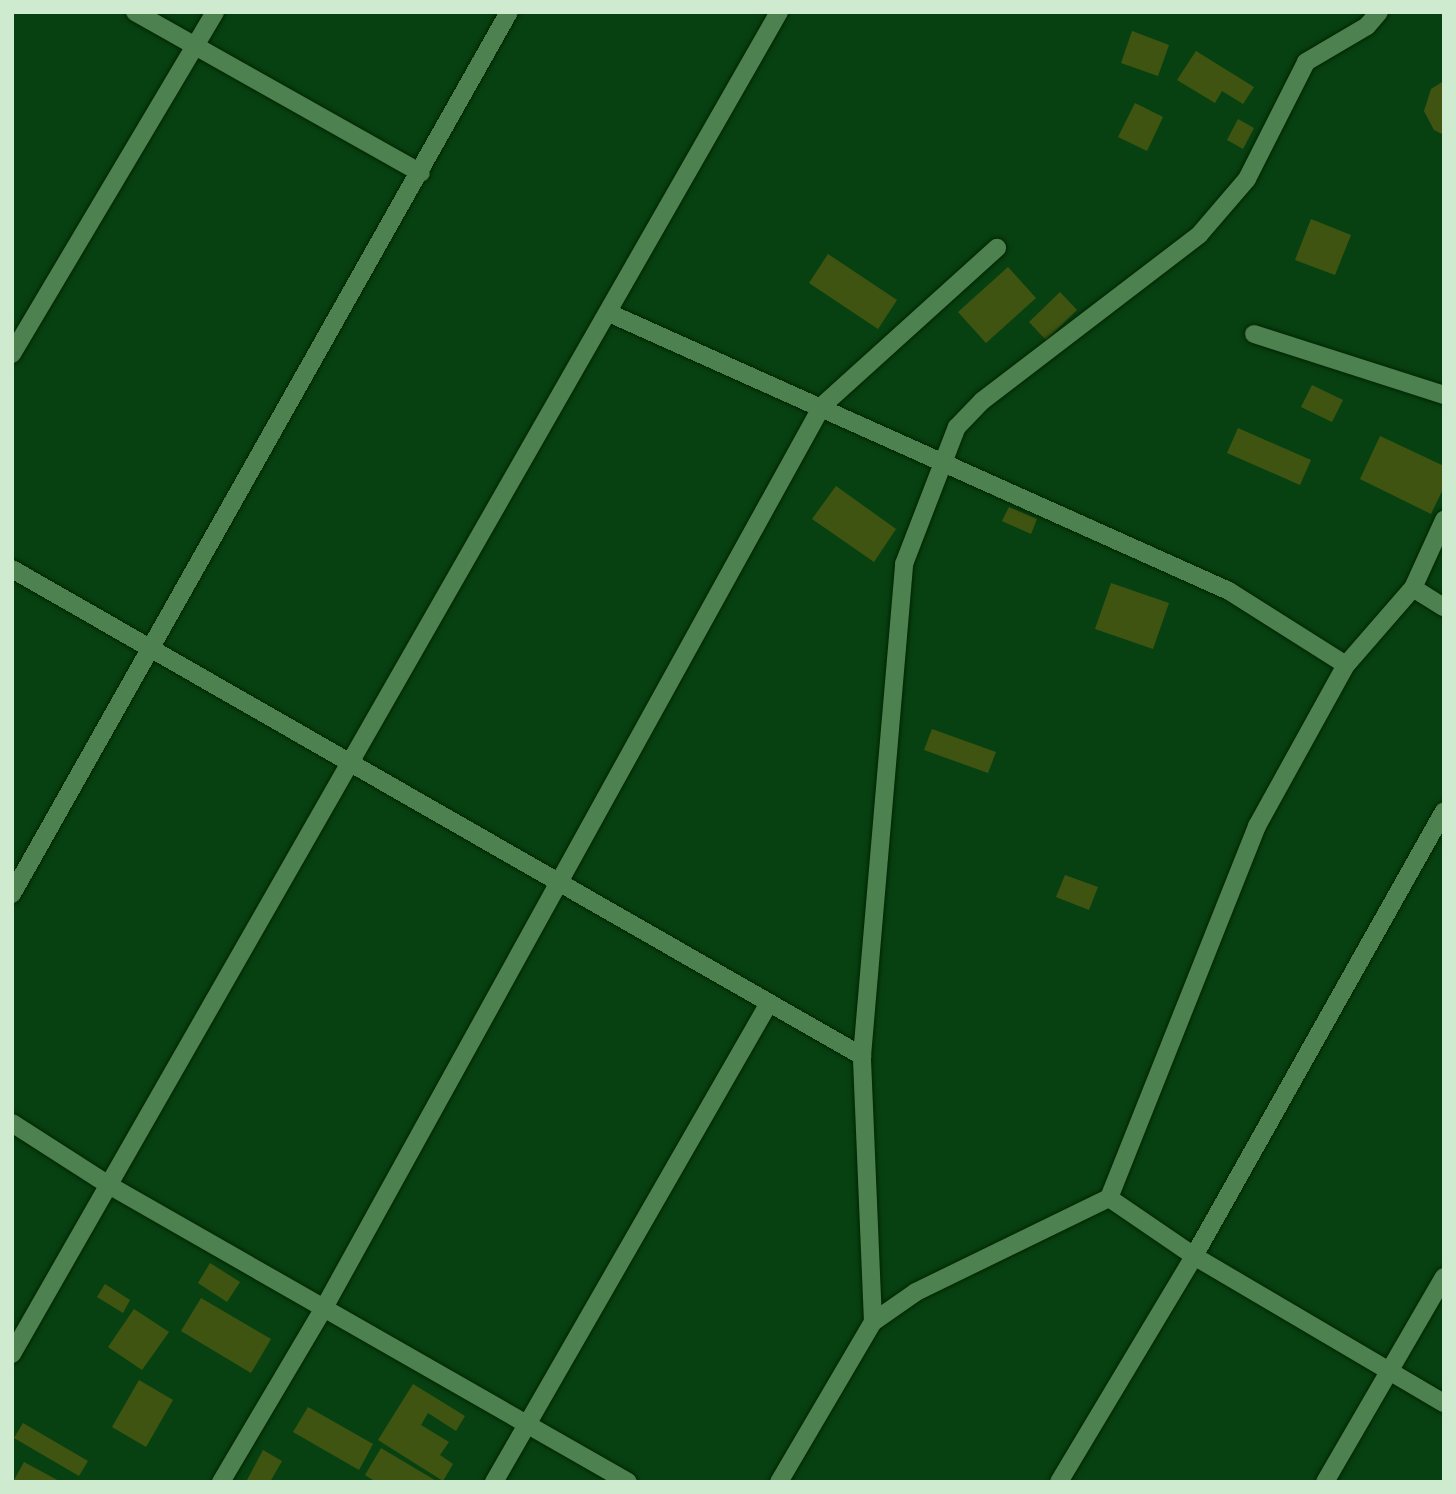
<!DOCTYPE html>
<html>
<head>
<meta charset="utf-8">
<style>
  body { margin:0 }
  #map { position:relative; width:1456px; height:1494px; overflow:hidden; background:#084111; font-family:Quicksand,sans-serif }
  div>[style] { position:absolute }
  .building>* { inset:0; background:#405412 }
  .roads { filter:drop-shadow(0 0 2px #002503) drop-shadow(0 0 2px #002503) }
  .minor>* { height:18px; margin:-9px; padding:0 9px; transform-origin:9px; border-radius:9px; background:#4d8250 }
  span { translate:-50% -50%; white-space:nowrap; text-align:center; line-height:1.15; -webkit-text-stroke:5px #0c3511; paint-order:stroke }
  .frame { position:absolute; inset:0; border:14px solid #cfebcf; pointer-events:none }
</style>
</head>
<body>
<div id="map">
  <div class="building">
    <div style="clip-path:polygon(1132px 31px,1169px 45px,1158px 76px,1121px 63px)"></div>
    <div style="clip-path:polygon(1196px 51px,1254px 87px,1243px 104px,1222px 91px,1215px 103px,1177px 80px)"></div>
    <div style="clip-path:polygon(1444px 81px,1444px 135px,1434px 130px,1424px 111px,1431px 89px)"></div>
    <div style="clip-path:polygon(1135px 103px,1163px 117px,1147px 151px,1118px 137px)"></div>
    <div style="clip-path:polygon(1238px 119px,1254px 128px,1243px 149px,1227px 140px)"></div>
    <div style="clip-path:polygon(1311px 219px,1351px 235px,1335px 275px,1295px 260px)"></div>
    <div style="clip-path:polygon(828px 254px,897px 300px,878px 329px,809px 283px)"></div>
    <div style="clip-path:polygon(1008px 267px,1036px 298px,986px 343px,958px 312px)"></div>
    <div style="clip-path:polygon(1060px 292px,1077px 310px,1046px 340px,1029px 322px)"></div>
    <div style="clip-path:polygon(1312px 385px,1343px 400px,1332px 422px,1301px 407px)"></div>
    <div style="clip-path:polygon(1238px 428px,1311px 460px,1300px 485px,1227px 453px)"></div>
    <div style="clip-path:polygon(1380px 436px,1444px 466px,1444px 487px,1431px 514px,1360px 479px)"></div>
    <div style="clip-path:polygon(836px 486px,896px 529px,874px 562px,812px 519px)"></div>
    <div style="clip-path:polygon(1009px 507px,1037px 519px,1031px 534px,1002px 521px)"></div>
    <div style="clip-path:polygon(1111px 583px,1169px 603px,1153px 649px,1095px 629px)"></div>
    <div style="clip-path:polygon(932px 729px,996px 752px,988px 773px,924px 750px)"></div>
    <div style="clip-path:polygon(1065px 875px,1098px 887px,1089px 910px,1056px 897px)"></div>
    <div style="clip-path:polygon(210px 1263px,240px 1282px,227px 1302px,198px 1283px)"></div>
    <div style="clip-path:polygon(105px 1284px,130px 1300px,123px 1313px,97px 1297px)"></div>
    <div style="clip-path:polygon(201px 1298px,271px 1339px,251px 1373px,181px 1331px)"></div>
    <div style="clip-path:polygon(134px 1309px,169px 1332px,142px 1370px,108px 1347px)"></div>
    <div style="clip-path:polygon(139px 1380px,173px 1400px,146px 1447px,112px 1427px)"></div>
    <div style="clip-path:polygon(413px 1384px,465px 1416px,456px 1431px,428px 1413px,421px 1425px,449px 1442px,440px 1455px,453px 1464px,443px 1481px,378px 1440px)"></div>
    <div style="clip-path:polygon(308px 1407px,373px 1444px,359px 1470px,293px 1432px)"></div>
    <div style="clip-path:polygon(23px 1423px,88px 1461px,79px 1476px,14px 1438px)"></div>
    <div style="clip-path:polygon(381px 1448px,438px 1482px,376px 1482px,365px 1475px)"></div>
    <div style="clip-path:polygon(263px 1450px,282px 1461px,270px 1482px,246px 1482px)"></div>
    <div style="clip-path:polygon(24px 1462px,61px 1482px,13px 1482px)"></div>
  </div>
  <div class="roads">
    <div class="minor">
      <div style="left:135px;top:12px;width:328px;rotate:29.4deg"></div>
      <div style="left:609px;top:313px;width:679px;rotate:24.15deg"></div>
      <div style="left:1229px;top:591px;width:138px;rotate:32.3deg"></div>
      <div style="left:1254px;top:334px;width:200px;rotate:17.8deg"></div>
      <div style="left:12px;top:354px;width:398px;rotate:-59.3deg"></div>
      <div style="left:12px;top:569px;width:980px;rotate:29.81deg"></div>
      <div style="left:1413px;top:588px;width:36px;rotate:32deg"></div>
      <div style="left:12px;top:894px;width:1012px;rotate:-60.6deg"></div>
      <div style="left:12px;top:1123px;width:113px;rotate:32.7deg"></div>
      <div style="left:107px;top:1184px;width:600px;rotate:29.77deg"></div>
      <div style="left:1109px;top:1198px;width:103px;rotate:34.3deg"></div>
      <div style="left:1194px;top:1256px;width:290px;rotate:30.5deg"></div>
      <div style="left:873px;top:1322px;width:266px;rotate:-92.4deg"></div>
      <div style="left:862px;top:1056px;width:494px;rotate:-85.1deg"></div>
      <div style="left:904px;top:564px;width:147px;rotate:-68.9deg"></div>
      <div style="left:957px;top:427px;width:36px;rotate:-46deg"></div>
      <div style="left:982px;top:401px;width:273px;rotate:-37.4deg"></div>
      <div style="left:1199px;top:235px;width:74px;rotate:-49.4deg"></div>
      <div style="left:1247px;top:179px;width:131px;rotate:-63.2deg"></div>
      <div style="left:1306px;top:62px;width:71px;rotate:-30.5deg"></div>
      <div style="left:1367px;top:26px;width:18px;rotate:-49deg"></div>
      <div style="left:12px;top:1354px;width:1546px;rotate:-60.25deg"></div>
      <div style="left:221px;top:1482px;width:204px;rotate:-59.4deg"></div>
      <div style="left:325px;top:1306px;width:1028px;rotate:-61.09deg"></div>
      <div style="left:822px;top:406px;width:236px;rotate:-42.1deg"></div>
      <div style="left:494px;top:1482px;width:552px;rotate:-60.14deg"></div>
      <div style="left:779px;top:1482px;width:186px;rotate:-59.6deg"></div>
      <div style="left:873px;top:1322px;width:52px;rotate:-34.9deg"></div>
      <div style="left:916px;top:1292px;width:215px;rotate:-26deg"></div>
      <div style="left:1109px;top:1198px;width:400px;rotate:-68.3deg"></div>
      <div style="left:1257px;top:826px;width:184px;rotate:-61.1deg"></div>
      <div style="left:1346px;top:665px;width:102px;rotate:-49deg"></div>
      <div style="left:1413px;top:588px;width:75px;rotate:-65.5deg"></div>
      <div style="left:1059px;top:1482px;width:263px;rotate:-59.1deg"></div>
      <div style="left:1194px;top:1256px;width:510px;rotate:-60.67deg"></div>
      <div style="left:1325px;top:1482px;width:237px;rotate:-59.9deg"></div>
    </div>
  </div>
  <div class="frame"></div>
</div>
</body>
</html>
